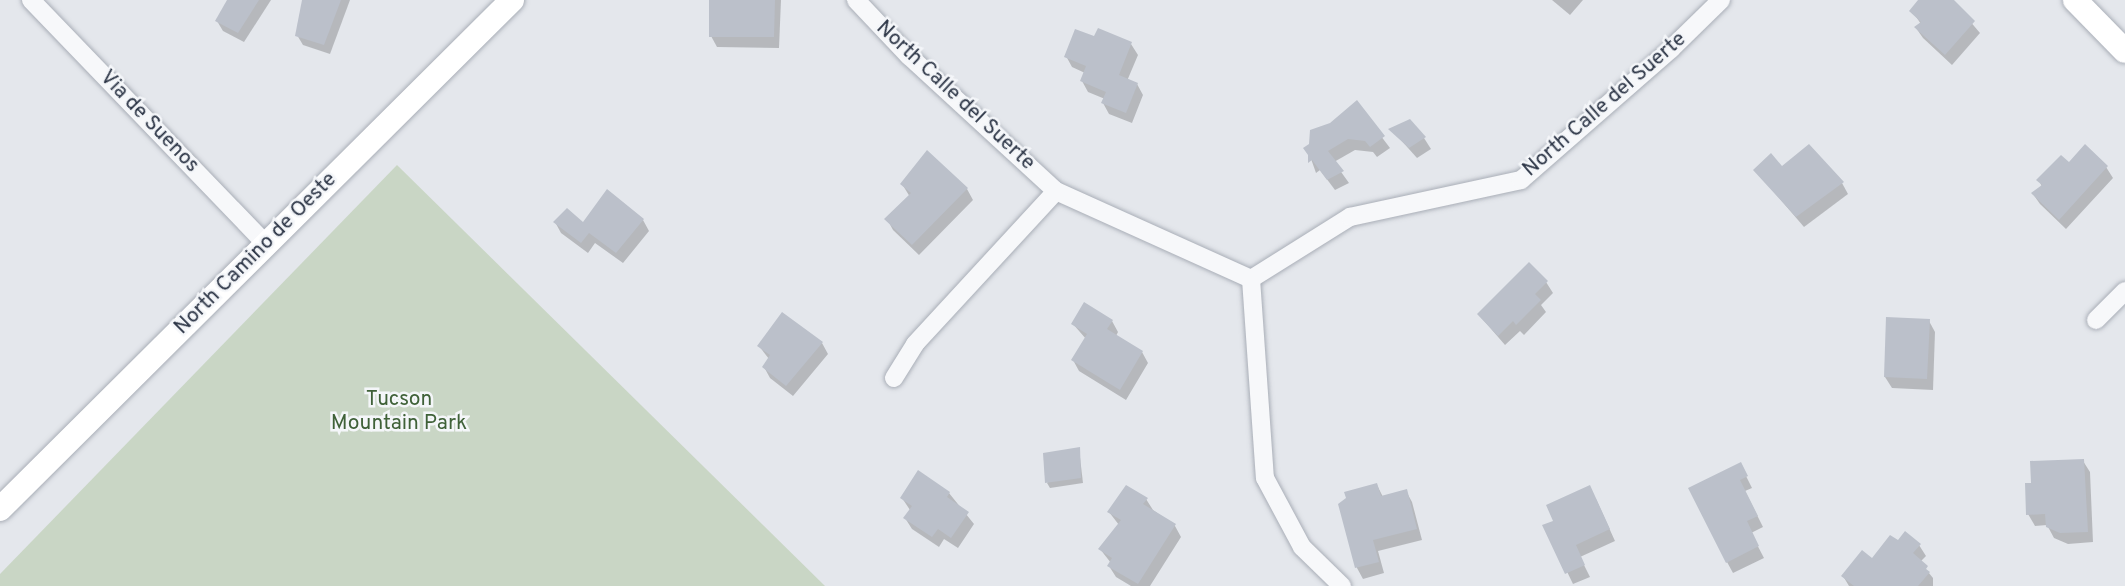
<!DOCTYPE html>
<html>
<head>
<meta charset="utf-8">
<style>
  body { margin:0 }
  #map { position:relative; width:2125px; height:586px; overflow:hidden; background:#e4e7ec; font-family:Overpass,sans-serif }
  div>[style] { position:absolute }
  .green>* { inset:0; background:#c9d6c5 }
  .shadow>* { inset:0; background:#0003 }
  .building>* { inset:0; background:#bbc0ca }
  .roads { filter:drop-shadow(0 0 2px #a9aeb7) drop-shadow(0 0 2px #a9aeb7) }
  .street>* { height:18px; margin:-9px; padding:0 9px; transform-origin:9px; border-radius:9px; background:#f7f8fa }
  .secondary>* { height:24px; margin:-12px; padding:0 12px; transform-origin:12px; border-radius:12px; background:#fff }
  span { translate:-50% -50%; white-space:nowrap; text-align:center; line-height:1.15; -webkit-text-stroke:5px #f4f6f9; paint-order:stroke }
  .street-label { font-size:21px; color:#2b3445 }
  .park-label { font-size:21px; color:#3f6138 }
</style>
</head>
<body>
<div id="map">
  <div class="green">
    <div style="clip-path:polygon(397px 165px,825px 586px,0 586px,0 574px)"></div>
  </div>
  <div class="shadow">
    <div style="clip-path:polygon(229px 0,271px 0,244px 42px,223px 31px,217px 21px)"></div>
    <div style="clip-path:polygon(304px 0,350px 0,330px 54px,303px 45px,297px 35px)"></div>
    <div style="clip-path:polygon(711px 0,781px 0,779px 48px,717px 47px,711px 36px)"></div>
    <div style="clip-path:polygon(1552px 0,1583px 0,1570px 15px)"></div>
    <div style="clip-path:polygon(1920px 0,1952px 0,1980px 33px,1952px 65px,1923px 38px,1916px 28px,1921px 24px,1912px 11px)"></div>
    <div style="clip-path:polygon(1095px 39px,1131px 44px,1138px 55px,1127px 81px,1137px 84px,1143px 95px,1132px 123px,1109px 114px,1103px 103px,1105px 99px,1088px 92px,1082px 81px,1085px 73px,1072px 67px,1066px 56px)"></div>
    <div style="clip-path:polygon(1356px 103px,1390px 148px,1377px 157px,1373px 152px,1355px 150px,1334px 162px,1349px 183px,1335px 190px,1320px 170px,1316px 173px,1310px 156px,1331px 125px)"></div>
    <div style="clip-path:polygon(1391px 129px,1424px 138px,1431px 149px,1417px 158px)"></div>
    <div style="clip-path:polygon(2070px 164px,2106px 167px,2113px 178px,2066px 229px,2040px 204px,2033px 194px,2042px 187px,2039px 180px)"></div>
    <div style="clip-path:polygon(1782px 169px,1842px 183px,1848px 194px,1804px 227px,1756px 171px)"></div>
    <div style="clip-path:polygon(902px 184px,967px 189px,973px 200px,919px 255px,893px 230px,887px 219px,910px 197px)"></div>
    <div style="clip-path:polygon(643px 220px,649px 231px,623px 263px,595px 243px,588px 253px,561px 233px,555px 222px,583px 224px)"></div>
    <div style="clip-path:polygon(1546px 282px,1553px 293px,1541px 305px,1546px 312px,1524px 335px,1520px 331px,1505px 345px,1479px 315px)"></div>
    <div style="clip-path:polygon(1112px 321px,1118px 332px,1116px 336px,1142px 352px,1148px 363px,1126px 400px,1079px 371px,1073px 360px,1086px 339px,1073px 324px)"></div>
    <div style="clip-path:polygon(1929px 321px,1935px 332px,1933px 390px,1892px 388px,1885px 377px)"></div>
    <div style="clip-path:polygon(822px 343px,828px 354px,793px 396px,770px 378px,764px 367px,769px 359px,759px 346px)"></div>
    <div style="clip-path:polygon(1079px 449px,1083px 483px,1050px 488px,1047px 483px)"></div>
    <div style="clip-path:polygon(2083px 461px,2090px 472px,2093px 542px,2068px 544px,2054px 538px,2047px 525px,2035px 526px,2028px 514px,2033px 485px)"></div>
    <div style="clip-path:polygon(1740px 464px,1752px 488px,1745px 491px,1763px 527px,1751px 533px,1764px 558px,1733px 573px,1727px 562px)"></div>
    <div style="clip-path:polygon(1377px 485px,1383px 497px,1406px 491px,1412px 502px,1422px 540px,1378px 551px,1384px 573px,1363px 579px,1357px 568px,1340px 505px)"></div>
    <div style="clip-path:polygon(949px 493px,974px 524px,958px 548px,944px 539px,939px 547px,912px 529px,905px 518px,910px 510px,902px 498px)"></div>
    <div style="clip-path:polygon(1146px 499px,1153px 510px,1175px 526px,1181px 537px,1150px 586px,1131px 586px,1116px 577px,1109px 566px,1111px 563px,1100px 549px,1119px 525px,1109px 512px)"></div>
    <div style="clip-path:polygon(1596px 499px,1615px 541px,1580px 557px,1590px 577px,1573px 584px,1545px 526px)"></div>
    <div style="clip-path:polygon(1898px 543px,1919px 545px,1926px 556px,1920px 562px,1933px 578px,1933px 586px,1849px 586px,1843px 576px)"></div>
  </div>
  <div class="building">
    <div style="clip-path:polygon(227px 0,259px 0,238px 33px,215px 21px)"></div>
    <div style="clip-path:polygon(302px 0,341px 0,324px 45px,295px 36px)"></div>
    <div style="clip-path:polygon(709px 0,775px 0,774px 37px,709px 37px)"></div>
    <div style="clip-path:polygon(1918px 0,1954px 0,1975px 21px,1945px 55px,1914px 27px,1921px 22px,1909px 11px)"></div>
    <div style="clip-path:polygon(1098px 28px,1132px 42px,1119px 75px,1138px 83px,1126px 113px,1101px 103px,1106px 92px,1080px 81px,1086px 66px,1064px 57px,1075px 29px,1094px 36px)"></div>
    <div style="clip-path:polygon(1357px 100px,1385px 136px,1370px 147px,1365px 141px,1348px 139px,1328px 151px,1344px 171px,1327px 180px,1312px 160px,1308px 163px,1308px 155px,1303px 148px,1309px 144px,1310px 130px,1330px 123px)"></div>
    <div style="clip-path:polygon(1410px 119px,1426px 137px,1409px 148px,1388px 129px)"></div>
    <div style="clip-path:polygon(1809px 144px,1844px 182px,1796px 217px,1753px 170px,1771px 153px,1782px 166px)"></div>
    <div style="clip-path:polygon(2085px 144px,2108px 166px,2059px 220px,2031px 193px,2042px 185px,2036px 180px,2061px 155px,2069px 162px)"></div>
    <div style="clip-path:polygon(927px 150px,968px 188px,912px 245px,884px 219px,911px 193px,900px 184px)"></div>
    <div style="clip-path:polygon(607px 189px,644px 219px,616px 253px,589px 233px,581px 243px,553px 222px,567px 208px,583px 222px)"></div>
    <div style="clip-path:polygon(1529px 262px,1548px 281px,1535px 294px,1541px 300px,1516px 325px,1513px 321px,1498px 336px,1477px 314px)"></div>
    <div style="clip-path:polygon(1084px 302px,1113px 320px,1107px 329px,1143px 351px,1120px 390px,1071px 360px,1087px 334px,1071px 324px)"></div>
    <div style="clip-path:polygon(782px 312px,823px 342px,786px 386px,762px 367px,770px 355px,757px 346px)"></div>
    <div style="clip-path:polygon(1886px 317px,1930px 319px,1927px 379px,1884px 377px)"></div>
    <div style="clip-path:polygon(1080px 447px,1081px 478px,1045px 483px,1043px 453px)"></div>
    <div style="clip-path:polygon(2084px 459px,2088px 532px,2060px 533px,2046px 527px,2045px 514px,2026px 515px,2025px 483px,2031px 483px,2030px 461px)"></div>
    <div style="clip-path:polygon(1741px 462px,1748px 476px,1740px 480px,1758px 516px,1747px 521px,1759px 546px,1726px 563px,1688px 488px)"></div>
    <div style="clip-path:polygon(918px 470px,950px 492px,947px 497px,969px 512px,951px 538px,938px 529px,932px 537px,903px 518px,912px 506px,900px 498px)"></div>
    <div style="clip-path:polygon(1377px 483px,1381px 496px,1407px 489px,1417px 529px,1373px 540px,1379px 562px,1355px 568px,1338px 504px,1346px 498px,1344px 492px)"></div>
    <div style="clip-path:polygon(1126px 485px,1148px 498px,1143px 504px,1176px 524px,1138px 584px,1107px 566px,1112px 558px,1098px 549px,1121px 520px,1107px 512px)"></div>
    <div style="clip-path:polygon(1590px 485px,1610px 529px,1576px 545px,1585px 565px,1565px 574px,1542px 525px,1553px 521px,1546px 505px)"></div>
    <div style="clip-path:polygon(1905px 531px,1921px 544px,1913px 553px,1928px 566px,1926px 569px,1930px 572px,1918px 586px,1854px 586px,1841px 576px,1862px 550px,1872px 558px,1890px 535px,1898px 540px)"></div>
  </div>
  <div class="roads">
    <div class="street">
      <div style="left:31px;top:0;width:339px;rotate:46.1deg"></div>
      <div style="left:856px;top:0;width:77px;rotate:46.6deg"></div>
      <div style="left:909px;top:56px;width:200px;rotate:42.6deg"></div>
      <div style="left:1056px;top:191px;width:214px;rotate:24.3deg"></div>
      <div style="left:1251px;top:279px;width:117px;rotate:-32.1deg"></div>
      <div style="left:1350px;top:217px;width:175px;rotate:-12.2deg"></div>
      <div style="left:1521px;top:180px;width:199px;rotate:-41.1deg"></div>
      <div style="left:1671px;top:49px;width:70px;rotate:-44.4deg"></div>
      <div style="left:1251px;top:279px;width:199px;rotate:86deg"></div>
      <div style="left:1265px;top:478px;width:78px;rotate:61.8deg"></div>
      <div style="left:1302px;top:547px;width:56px;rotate:44.3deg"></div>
      <div style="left:2096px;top:320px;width:41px;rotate:-45deg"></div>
      <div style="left:894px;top:378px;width:40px;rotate:-58deg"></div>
      <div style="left:915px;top:344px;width:208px;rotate:-47.3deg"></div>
    </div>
    <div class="secondary">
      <div style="left:2075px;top:0;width:71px;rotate:45.6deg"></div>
      <div style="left:0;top:509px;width:722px;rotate:-44.83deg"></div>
    </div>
  </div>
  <div class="street-label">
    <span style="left:955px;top:96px;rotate:43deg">North Calle del Suerte</span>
    <span style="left:1605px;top:105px;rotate:-41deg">North Calle del Suerte</span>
    <span style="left:149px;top:122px;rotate:46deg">Via de Suenos</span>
    <span style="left:256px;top:254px;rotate:-45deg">North Camino de Oeste</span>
  </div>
  <div class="park-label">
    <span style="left:399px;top:412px">Tucson<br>Mountain Park</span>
  </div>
</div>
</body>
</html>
